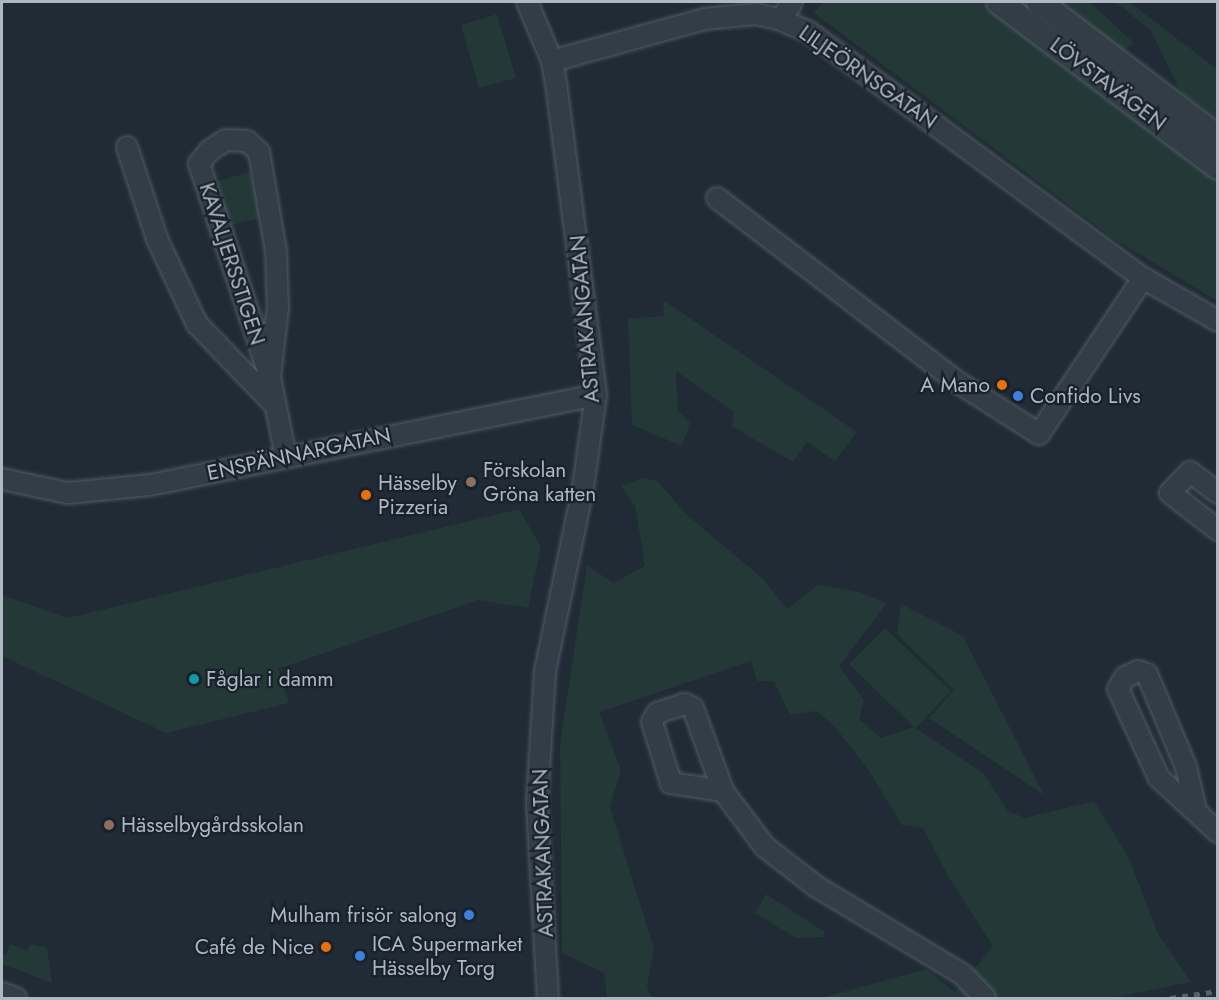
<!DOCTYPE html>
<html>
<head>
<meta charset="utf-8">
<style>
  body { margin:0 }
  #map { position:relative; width:1219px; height:1000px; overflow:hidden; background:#202b35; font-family:Jost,sans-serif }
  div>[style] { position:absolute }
  .green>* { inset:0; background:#233837 }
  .roads { filter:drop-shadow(0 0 2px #505b64) drop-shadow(0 0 2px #505b64) }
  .minor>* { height:20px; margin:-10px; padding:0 10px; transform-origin:10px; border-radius:10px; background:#333d46 }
  .tertiary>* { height:24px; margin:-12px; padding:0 12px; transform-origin:12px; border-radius:12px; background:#333d46 }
  .rail>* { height:4.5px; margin-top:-2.25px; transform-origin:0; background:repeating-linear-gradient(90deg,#55616d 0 6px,transparent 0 12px) }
  .dots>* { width:16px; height:16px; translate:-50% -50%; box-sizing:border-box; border:3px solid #19222a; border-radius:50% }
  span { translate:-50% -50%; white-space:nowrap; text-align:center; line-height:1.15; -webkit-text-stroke:4.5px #19222a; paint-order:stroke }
  .street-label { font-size:21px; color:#adb8c3 }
  .poi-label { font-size:21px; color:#adb8c3 }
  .right { translate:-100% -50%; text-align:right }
  .left { translate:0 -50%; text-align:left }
  .frame { position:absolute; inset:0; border:3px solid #adb8c3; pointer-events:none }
</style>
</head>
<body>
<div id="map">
  <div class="green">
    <div style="clip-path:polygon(823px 2px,982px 2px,1217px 181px,1217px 301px,1114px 239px,814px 13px)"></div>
    <div style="clip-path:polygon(1052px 2px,1090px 2px,1134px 43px,1120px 54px)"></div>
    <div style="clip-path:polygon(1116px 2px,1129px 2px,1217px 69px,1217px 120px,1180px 91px,1151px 31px)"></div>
    <div style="clip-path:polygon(497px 14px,516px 78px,479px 88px,461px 25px)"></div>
    <div style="clip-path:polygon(250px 172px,262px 218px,230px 225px,217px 181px)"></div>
    <div style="clip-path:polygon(663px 300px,857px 432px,835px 461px,807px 442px,793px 462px,732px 426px,734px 412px,676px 371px,678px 411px,690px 423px,682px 446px,632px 425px,628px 319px,664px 316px)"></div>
    <div style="clip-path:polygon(643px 478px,657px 481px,686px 514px,763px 579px,787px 609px,818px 585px,859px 592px,887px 603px,839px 666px,864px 700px,859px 719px,881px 738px,914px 727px,849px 664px,885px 628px,951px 691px,916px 728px,983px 773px,1008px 811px,1025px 818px,1094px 801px,1129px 858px,1158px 934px,1191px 982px,1111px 998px,821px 998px,926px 969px,955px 992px,993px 946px,949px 878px,923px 828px,902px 825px,868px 769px,835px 727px,817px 711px,790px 715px,774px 681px,757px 681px,751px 661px,599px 712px,621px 770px,610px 807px,654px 949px,647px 986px,652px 998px,607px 998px,604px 973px,562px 953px,560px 744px,587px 565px,613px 583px,645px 566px,635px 506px,621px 486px)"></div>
    <div style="clip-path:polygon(519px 509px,541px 547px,528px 608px,478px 600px,278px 669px,289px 703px,166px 733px,2px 656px,2px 595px,68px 618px)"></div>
    <div style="clip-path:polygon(901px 604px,963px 636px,1044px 795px,929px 718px,954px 690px,897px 634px)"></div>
    <div style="clip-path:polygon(766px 894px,825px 932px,824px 937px,796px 938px,755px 913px)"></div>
    <div style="clip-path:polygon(10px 944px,27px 951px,30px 944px,47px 948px,52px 983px,2px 964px,2px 954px,6px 955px)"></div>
  </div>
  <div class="roads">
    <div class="minor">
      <div style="left:527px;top:2px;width:64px;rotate:67deg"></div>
      <div style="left:552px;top:61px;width:29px;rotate:80deg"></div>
      <div style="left:557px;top:90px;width:307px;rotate:82.7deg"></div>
      <div style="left:596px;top:395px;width:94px;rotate:98deg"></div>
      <div style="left:583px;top:488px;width:188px;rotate:101.7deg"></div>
      <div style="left:545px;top:672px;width:131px;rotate:93.5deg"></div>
      <div style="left:537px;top:803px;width:195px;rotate:86.8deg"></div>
      <div style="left:781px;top:20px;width:21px;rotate:-59deg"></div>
      <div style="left:552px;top:61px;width:158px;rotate:-15.4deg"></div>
      <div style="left:704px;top:19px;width:52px;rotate:-5.5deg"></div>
      <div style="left:756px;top:14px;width:26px;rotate:13deg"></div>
      <div style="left:781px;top:20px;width:30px;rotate:23deg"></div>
      <div style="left:809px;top:32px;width:415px;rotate:36.4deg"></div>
      <div style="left:1143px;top:278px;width:86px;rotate:29.8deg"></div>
      <div style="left:127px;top:147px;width:97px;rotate:71.9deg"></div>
      <div style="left:157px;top:239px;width:94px;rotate:64.8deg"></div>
      <div style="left:197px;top:324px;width:111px;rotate:46.1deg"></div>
      <div style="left:717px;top:198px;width:305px;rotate:37.4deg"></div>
      <div style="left:959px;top:383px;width:95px;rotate:32.5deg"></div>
      <div style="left:1039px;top:434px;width:187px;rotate:-56.3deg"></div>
      <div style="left:270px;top:377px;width:225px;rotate:-108.4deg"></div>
      <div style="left:199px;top:164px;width:16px;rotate:-52deg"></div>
      <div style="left:209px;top:151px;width:20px;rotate:-33deg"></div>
      <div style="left:226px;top:140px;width:21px;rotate:3deg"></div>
      <div style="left:247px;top:141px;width:16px;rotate:43deg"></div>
      <div style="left:259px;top:152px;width:100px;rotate:80.3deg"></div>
      <div style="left:276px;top:251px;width:56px;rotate:88deg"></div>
      <div style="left:278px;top:307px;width:70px;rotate:96.5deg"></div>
      <div style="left:270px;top:377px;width:82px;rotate:78.7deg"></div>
      <div style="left:2px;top:479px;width:67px;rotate:12deg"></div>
      <div style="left:68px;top:493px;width:82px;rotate:-5.6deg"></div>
      <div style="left:150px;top:485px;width:455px;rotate:-11.4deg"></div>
      <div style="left:1218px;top:493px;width:35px;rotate:-143deg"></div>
      <div style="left:1190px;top:472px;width:29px;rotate:134deg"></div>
      <div style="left:1170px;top:493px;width:61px;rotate:37.6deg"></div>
      <div style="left:723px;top:791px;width:53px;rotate:-171.3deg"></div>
      <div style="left:671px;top:783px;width:64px;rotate:-107.3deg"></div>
      <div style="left:652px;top:722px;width:10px;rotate:-61deg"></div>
      <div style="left:657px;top:713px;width:29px;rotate:-18deg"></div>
      <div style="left:685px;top:704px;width:9px;rotate:27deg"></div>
      <div style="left:693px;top:708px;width:88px;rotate:70.1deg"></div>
      <div style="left:723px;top:791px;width:70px;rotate:53.1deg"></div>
      <div style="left:765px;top:847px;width:66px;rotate:37.6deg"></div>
      <div style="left:817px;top:887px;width:169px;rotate:31deg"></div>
      <div style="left:962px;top:974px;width:33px;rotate:46deg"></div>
      <div style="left:1196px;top:811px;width:45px;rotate:-102.8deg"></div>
      <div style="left:1186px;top:767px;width:101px;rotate:-112.8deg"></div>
      <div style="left:1147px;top:674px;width:9px;rotate:-162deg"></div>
      <div style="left:1138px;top:671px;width:14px;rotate:155deg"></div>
      <div style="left:1125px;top:677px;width:14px;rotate:120deg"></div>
      <div style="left:1118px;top:689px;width:98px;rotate:65.3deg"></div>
      <div style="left:1159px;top:778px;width:80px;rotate:42.5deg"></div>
      <div style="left:2px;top:993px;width:15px;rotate:20deg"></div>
    </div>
    <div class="tertiary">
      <div style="left:999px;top:2px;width:274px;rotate:37deg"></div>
      <div style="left:1039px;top:2px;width:225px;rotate:37.2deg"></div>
    </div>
  </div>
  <div class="rail">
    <div style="left:1170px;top:998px;width:49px;rotate:-8.3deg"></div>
  </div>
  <div class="dots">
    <div style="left:1002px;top:385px;background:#e8710a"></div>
    <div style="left:1018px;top:396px;background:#3f7fe0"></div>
    <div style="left:471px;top:482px;background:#8d6e63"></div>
    <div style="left:366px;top:495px;background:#e8710a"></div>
    <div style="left:194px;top:679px;background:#0f9aa8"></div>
    <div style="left:109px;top:825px;background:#8d6e63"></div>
    <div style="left:469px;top:915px;background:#3f7fe0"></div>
    <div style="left:326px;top:947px;background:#e8710a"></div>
    <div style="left:360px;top:956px;background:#3f7fe0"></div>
  </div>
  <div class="street-label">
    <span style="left:868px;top:77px;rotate:35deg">LILJEÖRNSGATAN</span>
    <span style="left:1108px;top:84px;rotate:37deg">LÖVSTAVÄGEN</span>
    <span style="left:232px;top:264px;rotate:72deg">KAVALJERSSTIGEN</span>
    <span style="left:585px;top:319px;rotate:-95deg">ASTRAKANGATAN</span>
    <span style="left:299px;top:454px;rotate:-12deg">ENSPÄNNARGATAN</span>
    <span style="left:543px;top:853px;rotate:-92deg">ASTRAKANGATAN</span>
  </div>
  <div class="poi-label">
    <span class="right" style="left:990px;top:385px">A Mano</span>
    <span class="left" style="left:1030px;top:396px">Confido Livs</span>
    <span class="left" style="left:483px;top:482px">Förskolan<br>Gröna katten</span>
    <span class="left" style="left:378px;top:495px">Hässelby<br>Pizzeria</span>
    <span class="left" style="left:206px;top:679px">Fåglar i damm</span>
    <span class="left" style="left:121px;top:825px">Hässelbygårdsskolan</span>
    <span class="right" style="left:457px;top:915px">Mulham frisör salong</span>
    <span class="left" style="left:372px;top:956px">ICA Supermarket<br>Hässelby Torg</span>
    <span class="right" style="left:314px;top:947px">Café de Nice</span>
  </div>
  <div class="frame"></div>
</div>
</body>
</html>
